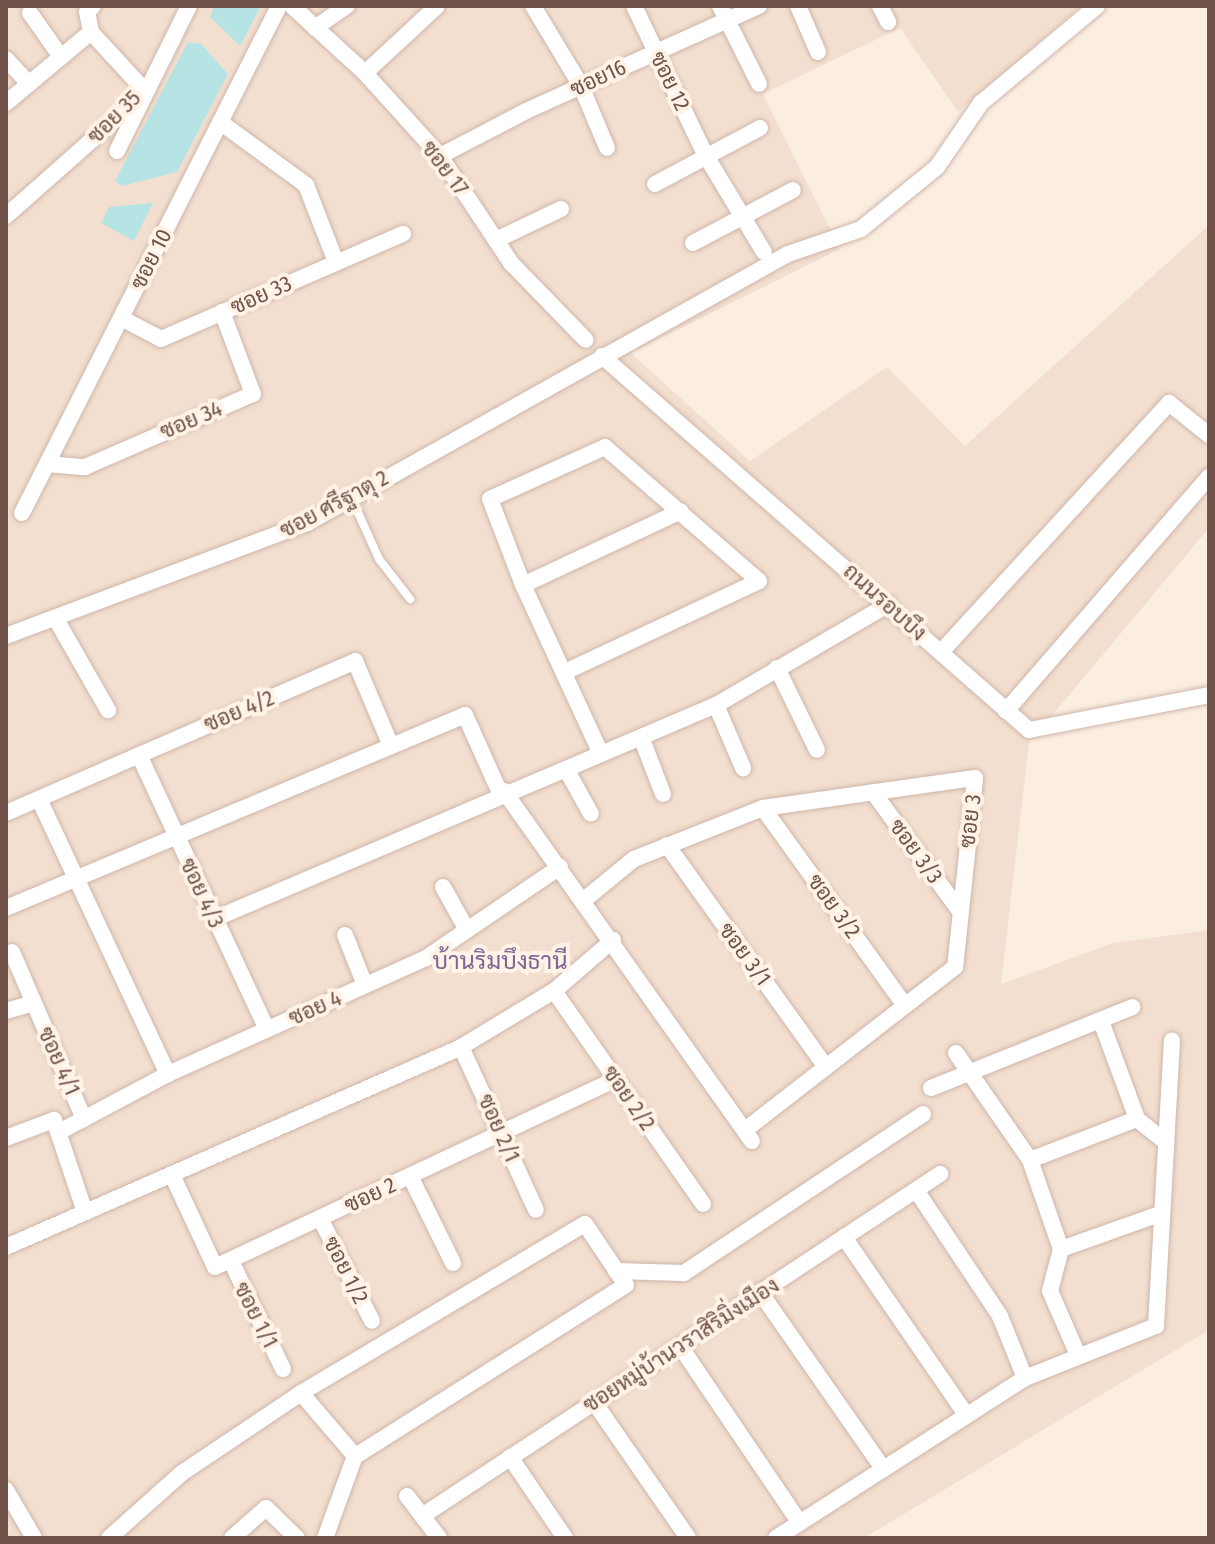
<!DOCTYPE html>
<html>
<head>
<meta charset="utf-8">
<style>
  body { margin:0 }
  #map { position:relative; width:1215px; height:1544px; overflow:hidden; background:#fbeee1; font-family:"Fira Sans Condensed",Sarabun,sans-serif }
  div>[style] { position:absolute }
  .residential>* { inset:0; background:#f3dfcf }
  .water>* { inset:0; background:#b6e3e4 }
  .roads { filter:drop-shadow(0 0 2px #ceb6ab) drop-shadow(0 0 2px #ceb6ab) }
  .service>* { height:8px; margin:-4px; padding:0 4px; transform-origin:4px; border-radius:4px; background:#fff }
  .minor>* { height:16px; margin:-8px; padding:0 8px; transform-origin:8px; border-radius:8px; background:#fff }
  span { translate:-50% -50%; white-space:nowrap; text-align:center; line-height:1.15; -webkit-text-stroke:8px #fff2e6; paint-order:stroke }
  .street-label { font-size:22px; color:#715249 }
  .neighbourhood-label { font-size:24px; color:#7f6495 }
  .frame { position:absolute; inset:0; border:8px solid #715249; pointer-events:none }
</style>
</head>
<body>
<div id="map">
  <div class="residential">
    <div style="clip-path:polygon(6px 6px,1081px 6px,958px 112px,900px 28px,763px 94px,840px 249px,631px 353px,750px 461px,887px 367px,965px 446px,1209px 225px,1209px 528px,1029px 743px,1001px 984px,1113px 943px,1209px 930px,1209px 1330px,864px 1538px,6px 1538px)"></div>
  </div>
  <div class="water">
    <div style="clip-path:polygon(214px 6px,261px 6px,240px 46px,210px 17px)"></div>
    <div style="clip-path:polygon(188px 42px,201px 44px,228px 74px,177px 172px,122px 186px,115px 181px)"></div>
    <div style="clip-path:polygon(153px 203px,134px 241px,101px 223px,109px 207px)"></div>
  </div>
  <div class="roads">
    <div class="service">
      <div style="left:351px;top:497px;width:68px;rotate:65.7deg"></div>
      <div style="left:379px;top:559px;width:51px;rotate:52.2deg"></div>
    </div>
    <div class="minor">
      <div style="left:292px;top:6px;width:99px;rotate:42.5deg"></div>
      <div style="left:365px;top:73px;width:112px;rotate:47.9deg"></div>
      <div style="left:440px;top:156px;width:128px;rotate:56.4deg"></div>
      <div style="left:511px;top:263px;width:107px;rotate:45.8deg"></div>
      <div style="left:533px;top:6px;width:93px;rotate:59deg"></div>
      <div style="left:581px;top:86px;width:67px;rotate:67.2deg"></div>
      <div style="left:634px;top:6px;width:166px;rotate:64.4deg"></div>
      <div style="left:706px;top:156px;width:112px;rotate:58.9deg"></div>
      <div style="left:720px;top:6px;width:87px;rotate:63.4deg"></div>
      <div style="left:798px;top:6px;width:50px;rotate:66.5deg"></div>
      <div style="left:880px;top:6px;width:18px;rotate:63deg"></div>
      <div style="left:30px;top:13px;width:54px;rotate:54.8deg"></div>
      <div style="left:315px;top:28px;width:39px;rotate:-35deg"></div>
      <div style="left:6px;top:59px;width:34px;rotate:47deg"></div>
      <div style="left:365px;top:73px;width:98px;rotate:-42.9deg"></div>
      <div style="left:6px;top:103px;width:111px;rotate:-39.9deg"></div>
      <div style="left:220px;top:122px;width:107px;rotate:36.2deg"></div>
      <div style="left:306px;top:185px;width:83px;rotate:68.7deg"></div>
      <div style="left:117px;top:151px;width:162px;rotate:-63.6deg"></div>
      <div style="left:440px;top:156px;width:97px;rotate:-27.6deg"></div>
      <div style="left:526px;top:111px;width:256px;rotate:-24.3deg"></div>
      <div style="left:655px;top:184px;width:119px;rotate:-28.1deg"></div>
      <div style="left:6px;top:216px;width:187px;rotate:-41.5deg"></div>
      <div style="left:146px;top:92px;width:81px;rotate:-132.5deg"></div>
      <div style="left:91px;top:32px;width:20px;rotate:-101deg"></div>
      <div style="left:87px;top:12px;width:8px;rotate:-45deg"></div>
      <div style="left:496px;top:240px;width:72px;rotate:-25.5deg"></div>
      <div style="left:693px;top:243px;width:113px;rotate:-27.9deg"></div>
      <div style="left:121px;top:318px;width:45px;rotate:27.7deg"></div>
      <div style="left:161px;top:339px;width:264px;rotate:-23.5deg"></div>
      <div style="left:602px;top:356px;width:568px;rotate:41.21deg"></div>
      <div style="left:1029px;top:730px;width:183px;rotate:-11deg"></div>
      <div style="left:47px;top:464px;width:38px;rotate:5deg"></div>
      <div style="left:85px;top:467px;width:183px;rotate:-23.5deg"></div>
      <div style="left:253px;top:394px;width:88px;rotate:-110.7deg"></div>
      <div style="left:22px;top:513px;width:568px;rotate:-63.12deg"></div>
      <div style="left:523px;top:585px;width:174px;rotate:-25.1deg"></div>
      <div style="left:57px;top:621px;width:103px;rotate:60.2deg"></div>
      <div style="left:6px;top:636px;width:322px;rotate:-20.6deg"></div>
      <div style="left:307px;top:523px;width:551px;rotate:-29.22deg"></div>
      <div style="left:788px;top:254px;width:77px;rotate:-18.9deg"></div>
      <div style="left:861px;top:229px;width:98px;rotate:-39.2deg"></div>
      <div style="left:937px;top:167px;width:78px;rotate:-55.5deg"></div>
      <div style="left:981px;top:103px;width:151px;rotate:-39.9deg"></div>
      <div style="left:941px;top:652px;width:338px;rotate:-47.5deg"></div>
      <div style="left:1169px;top:403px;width:51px;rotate:38.7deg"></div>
      <div style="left:777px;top:668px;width:91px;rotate:64deg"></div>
      <div style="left:565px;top:672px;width:214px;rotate:-25.1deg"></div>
      <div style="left:759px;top:581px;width:204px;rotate:-139deg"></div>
      <div style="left:605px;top:447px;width:126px;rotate:155.7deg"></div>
      <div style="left:490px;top:499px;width:92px;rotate:69deg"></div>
      <div style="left:523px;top:585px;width:186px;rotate:65.2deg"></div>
      <div style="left:716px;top:705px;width:69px;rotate:66.8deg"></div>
      <div style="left:1006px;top:711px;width:310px;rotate:-49.1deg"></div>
      <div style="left:641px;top:737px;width:61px;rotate:68.9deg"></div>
      <div style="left:139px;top:755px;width:303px;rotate:65deg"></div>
      <div style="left:566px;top:769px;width:51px;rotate:60.9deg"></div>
      <div style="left:504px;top:791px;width:429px;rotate:54.7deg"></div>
      <div style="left:873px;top:792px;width:146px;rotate:53.9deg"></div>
      <div style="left:39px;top:799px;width:304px;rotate:64.9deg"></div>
      <div style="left:763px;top:808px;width:241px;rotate:54.3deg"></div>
      <div style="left:6px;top:813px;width:381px;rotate:-23.5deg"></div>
      <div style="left:355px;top:661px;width:92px;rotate:67deg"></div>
      <div style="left:667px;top:845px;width:269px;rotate:54.4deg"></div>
      <div style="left:443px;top:887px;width:49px;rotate:60.8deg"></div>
      <div style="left:584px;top:900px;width:65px;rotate:-39.4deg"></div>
      <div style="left:634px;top:859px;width:139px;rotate:-21.6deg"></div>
      <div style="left:763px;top:808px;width:214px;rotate:-8.1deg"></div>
      <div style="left:975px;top:778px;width:190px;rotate:96deg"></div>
      <div style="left:955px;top:967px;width:264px;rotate:142.2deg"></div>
      <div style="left:6px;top:908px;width:498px;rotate:-22.8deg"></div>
      <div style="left:465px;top:715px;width:85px;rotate:65.8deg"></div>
      <div style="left:214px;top:919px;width:546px;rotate:-23.09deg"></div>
      <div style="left:716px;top:705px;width:200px;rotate:-30.3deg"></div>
      <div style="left:345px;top:935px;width:54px;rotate:68.2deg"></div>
      <div style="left:12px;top:952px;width:182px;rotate:66.7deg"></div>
      <div style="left:554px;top:991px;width:260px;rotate:55deg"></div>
      <div style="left:6px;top:1011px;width:29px;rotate:-16deg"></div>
      <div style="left:1101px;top:1021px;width:104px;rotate:69.8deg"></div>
      <div style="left:461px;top:1047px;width:179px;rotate:65.3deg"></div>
      <div style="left:956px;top:1053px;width:130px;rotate:55.3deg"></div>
      <div style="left:1030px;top:1160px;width:94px;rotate:70.8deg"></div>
      <div style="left:1061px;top:1249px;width:43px;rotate:104.7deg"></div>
      <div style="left:1050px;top:1291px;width:70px;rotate:66.4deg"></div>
      <div style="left:931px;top:1088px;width:217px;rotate:-21.9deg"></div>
      <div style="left:59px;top:1132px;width:123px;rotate:-28deg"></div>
      <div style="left:168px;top:1074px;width:283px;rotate:-24.2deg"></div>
      <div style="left:426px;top:958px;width:162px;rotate:-34.2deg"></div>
      <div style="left:6px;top:1138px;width:51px;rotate:-20.6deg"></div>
      <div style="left:54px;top:1120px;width:94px;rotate:71.4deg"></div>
      <div style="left:1030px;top:1160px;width:115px;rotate:-21deg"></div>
      <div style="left:1137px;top:1119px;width:36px;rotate:39deg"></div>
      <div style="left:410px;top:1176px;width:97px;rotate:63.7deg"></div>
      <div style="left:173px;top:1177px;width:99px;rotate:65deg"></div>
      <div style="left:215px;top:1267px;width:443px;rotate:-25.1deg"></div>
      <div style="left:320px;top:1218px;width:115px;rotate:63.2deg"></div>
      <div style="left:844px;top:1237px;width:214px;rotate:55.5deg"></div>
      <div style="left:6px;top:1247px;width:497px;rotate:-23.7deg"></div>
      <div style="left:461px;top:1047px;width:109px;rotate:-31.1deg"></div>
      <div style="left:554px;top:991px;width:78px;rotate:-40.8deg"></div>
      <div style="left:1061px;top:1249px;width:107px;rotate:-19.6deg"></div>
      <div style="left:231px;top:1261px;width:120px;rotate:64.3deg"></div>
      <div style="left:616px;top:1271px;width:68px;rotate:1.7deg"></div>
      <div style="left:684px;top:1273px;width:287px;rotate:-33.6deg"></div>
      <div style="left:760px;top:1292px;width:215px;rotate:55.1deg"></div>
      <div style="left:680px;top:1346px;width:212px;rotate:55.9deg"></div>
      <div style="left:1025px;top:1378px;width:141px;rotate:-21.7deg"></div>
      <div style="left:1156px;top:1326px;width:286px;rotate:-86.8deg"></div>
      <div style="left:301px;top:1393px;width:83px;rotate:49.4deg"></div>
      <div style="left:594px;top:1402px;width:165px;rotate:55.3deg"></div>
      <div style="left:510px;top:1457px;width:98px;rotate:55.8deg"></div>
      <div style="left:6px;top:1490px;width:56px;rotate:59.7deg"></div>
      <div style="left:407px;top:1496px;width:53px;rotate:52.7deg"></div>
      <div style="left:422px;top:1516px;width:621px;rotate:-33.43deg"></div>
      <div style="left:109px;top:1538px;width:98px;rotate:-41.7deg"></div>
      <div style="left:182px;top:1473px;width:143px;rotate:-33.9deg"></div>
      <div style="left:301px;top:1393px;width:330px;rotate:-30.8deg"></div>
      <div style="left:585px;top:1224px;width:73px;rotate:56.1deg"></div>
      <div style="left:626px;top:1285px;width:320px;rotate:147.7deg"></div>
      <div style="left:355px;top:1456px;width:87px;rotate:110.1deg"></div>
      <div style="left:232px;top:1538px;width:45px;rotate:-41.4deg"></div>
      <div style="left:266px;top:1508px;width:43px;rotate:44.1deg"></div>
      <div style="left:776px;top:1538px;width:296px;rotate:-32.7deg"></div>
      <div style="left:1025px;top:1378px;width:67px;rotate:-112deg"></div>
      <div style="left:1000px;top:1316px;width:151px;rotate:-123.7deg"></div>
    </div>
  </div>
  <div class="street-label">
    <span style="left:598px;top:78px;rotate:-25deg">ซอย16</span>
    <span style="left:670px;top:81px;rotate:64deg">ซอย 12</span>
    <span style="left:114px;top:117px;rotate:-45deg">ซอย 35</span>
    <span style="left:445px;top:168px;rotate:53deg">ซอย 17</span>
    <span style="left:151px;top:259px;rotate:-63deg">ซอย 10</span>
    <span style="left:261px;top:295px;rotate:-24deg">ซอย 33</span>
    <span style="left:191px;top:420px;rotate:-23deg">ซอย 34</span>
    <span style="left:334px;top:504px;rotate:-28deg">ซอย ศรีฐาตุ 2</span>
    <span style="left:885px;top:602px;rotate:42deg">ถนนรอบบึง</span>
    <span style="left:239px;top:711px;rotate:-23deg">ซอย 4/2</span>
    <span style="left:970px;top:821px;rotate:-83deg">ซอย 3</span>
    <span style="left:916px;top:851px;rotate:54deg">ซอย 3/3</span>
    <span style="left:202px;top:893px;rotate:65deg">ซอย 4/3</span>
    <span style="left:834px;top:906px;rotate:54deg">ซอย 3/2</span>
    <span style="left:745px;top:954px;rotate:54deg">ซอย 3/1</span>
    <span style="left:315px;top:1008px;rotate:-24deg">ซอย 4</span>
    <span style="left:59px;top:1061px;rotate:66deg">ซอย 4/1</span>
    <span style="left:629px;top:1098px;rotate:55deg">ซอย 2/2</span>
    <span style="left:499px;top:1128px;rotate:66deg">ซอย 2/1</span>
    <span style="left:370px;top:1195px;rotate:-25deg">ซอย 2</span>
    <span style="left:346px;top:1270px;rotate:63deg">ซอย 1/2</span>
    <span style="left:256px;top:1315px;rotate:63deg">ซอย 1/1</span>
    <span style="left:681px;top:1345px;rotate:-33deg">ซอยหมู่บ้านวราสิริมิ่งเมือง</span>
  </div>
  <div class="neighbourhood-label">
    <span style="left:500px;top:962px">บ้านริมบึงธานี</span>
  </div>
  <div class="frame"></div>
</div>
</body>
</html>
